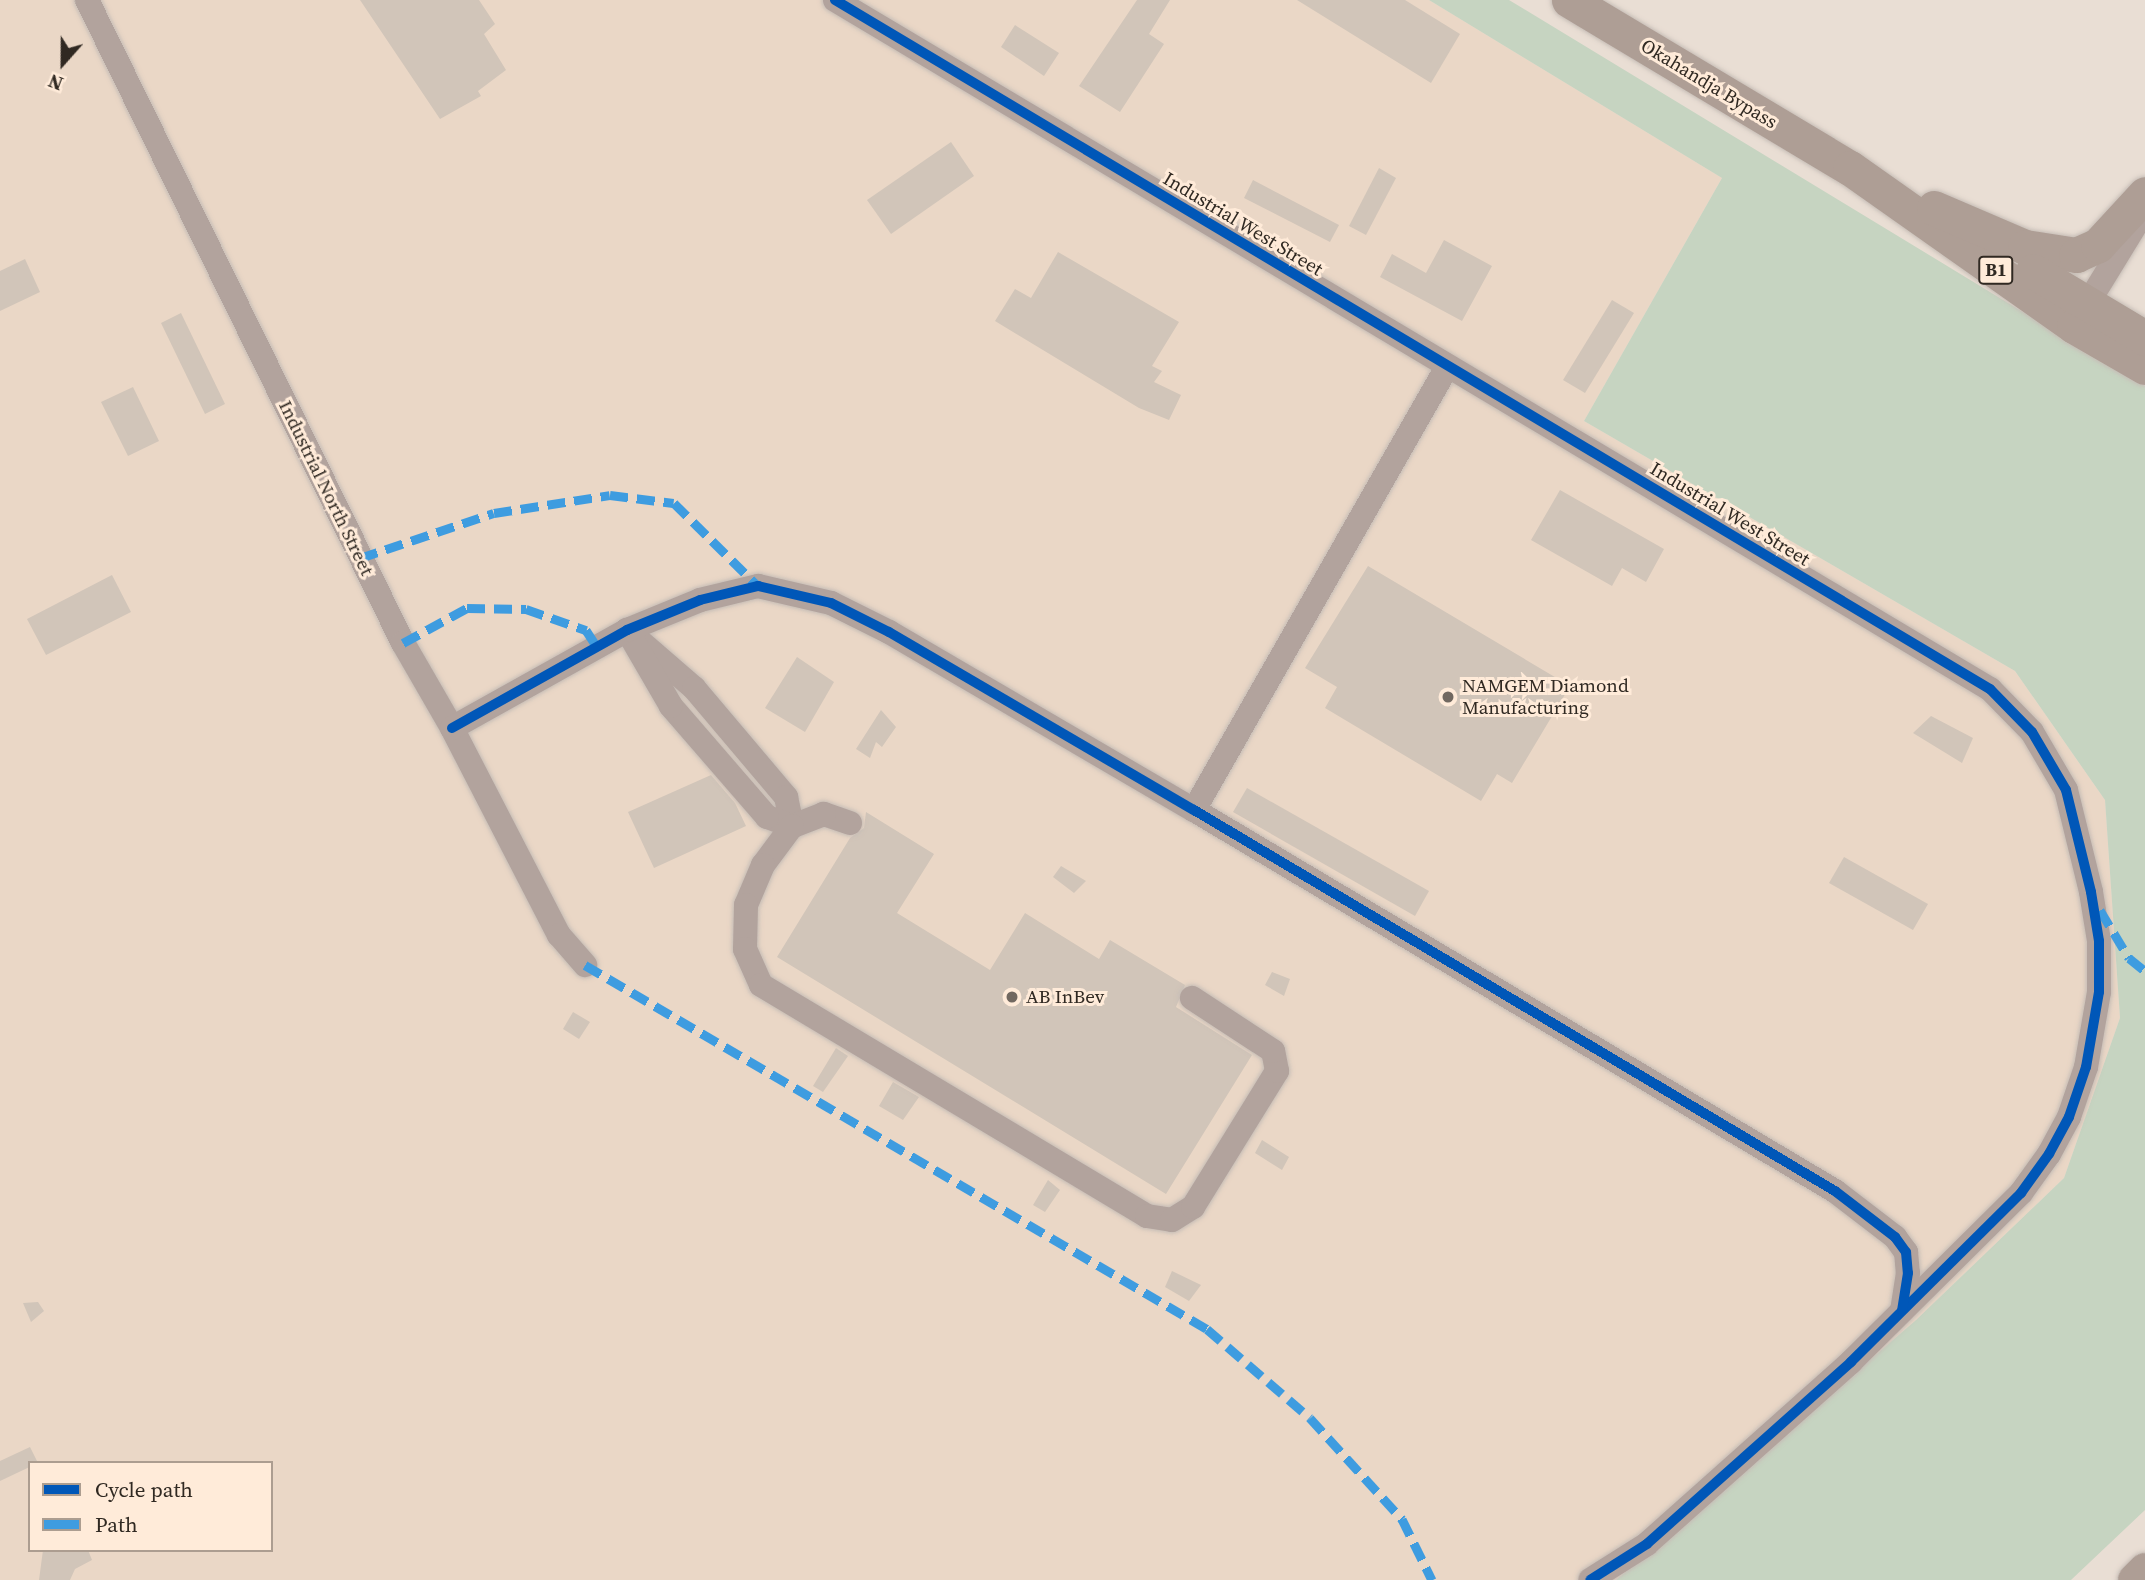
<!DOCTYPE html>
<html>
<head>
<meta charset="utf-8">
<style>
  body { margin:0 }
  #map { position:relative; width:2145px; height:1580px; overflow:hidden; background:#e9ded4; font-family:"Source Serif 4",serif }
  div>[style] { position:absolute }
  .built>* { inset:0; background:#ead7c6 }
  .green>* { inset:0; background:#c6d4c1 }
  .building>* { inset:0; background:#d1c5b9 }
  .roads { filter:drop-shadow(0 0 2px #c6bdb6) drop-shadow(0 0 2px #c6bdb6) }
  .minor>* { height:24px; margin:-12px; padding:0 12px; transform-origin:12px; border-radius:12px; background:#b2a39d }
  .highway>* { height:35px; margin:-17.5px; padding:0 17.5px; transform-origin:17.5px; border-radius:17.5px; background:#ae9e95 }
  .quiet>* { height:9px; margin-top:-4.5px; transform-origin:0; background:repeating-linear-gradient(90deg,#3e9ce0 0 18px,transparent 0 27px) }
  .cycleway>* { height:10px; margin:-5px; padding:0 5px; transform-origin:5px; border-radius:5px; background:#0057b8 }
  .dots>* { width:19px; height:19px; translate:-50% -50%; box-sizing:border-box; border:4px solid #ffebd9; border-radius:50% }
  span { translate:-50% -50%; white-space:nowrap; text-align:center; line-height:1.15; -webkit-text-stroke:6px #ffebd9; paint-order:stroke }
  .shield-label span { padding:2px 5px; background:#ffebd9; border:2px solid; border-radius:5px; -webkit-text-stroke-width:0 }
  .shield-label { font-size:18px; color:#302922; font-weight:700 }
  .street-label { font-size:19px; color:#302922 }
  .poi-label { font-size:19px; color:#302922 }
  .left { translate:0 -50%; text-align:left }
  .legend { position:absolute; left:28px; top:1461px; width:245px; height:91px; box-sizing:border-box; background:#ffebd9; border:2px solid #ac9d90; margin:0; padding:9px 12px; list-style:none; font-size:21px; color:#302922 }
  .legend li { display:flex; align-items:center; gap:14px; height:35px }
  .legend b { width:35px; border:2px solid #ac9d90 }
  .north { position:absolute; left:28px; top:28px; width:70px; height:70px; -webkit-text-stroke:5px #ffebd9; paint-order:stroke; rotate:201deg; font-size:19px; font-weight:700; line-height:28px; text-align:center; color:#302922 }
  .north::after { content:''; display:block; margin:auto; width:24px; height:32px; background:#302922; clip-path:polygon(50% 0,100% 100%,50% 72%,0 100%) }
</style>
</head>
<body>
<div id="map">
  <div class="built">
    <div style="clip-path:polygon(evenodd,0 0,1429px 0,1722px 178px,1584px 421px,2015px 671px,2105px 800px,2120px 1018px,2064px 1178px,1916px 1320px,1616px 1580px,0 1580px,0 0,30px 1463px,271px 1463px,271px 1550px,30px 1550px,30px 1463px)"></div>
  </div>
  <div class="green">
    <div style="clip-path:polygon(1429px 0,1509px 0,2145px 386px,2145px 1510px,2071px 1580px,1616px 1580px,1916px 1320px,2064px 1178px,2120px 1018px,2105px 800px,2015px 671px,1584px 421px,1722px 178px)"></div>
  </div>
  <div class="building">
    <div style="clip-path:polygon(360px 0,479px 0,495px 24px,484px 34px,506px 70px,478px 91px,481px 96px,440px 119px)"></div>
    <div style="clip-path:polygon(1137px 0,1170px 0,1149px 34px,1164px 44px,1120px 112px,1079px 86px)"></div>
    <div style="clip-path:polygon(1297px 0,1405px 0,1460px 34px,1431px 83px)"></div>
    <div style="clip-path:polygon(1015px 25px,1059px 53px,1044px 76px,1001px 47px)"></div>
    <div style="clip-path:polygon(951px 142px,974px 176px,891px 234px,867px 200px)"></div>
    <div style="clip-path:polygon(1379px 168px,1396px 178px,1366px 235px,1349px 226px)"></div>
    <div style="clip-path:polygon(1253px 180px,1339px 225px,1330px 242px,1244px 198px)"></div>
    <div style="clip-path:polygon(1444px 240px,1492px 266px,1462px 321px,1380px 277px,1392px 254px,1426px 273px)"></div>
    <div style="clip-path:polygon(1058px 252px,1179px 322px,1152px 366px,1162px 371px,1154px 382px,1181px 395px,1169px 420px,1139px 408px,995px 321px,1015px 289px,1031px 298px)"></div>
    <div style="clip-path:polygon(25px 259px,40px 292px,0 311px,0 271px)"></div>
    <div style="clip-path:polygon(1612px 300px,1634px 313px,1585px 393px,1563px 380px)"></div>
    <div style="clip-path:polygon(181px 313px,225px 404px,205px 414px,161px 323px)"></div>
    <div style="clip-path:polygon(133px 387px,159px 441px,128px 456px,101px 402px)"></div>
    <div style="clip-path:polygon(1560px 490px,1664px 549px,1646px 582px,1622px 568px,1612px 586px,1531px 540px)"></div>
    <div style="clip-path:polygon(1368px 566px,1570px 686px,1512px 783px,1497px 774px,1481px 801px,1325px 708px,1337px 687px,1305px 668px)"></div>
    <div style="clip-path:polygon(112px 575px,131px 612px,46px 655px,27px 619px)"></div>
    <div style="clip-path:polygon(797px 657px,834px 682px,805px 732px,765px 708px)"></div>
    <div style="clip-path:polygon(881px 710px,896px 727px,882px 747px,876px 742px,870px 758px,856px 749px)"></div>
    <div style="clip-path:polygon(1931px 716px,1973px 738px,1962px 763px,1913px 733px)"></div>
    <div style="clip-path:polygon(711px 775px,735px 803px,746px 826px,654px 868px,628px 812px)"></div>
    <div style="clip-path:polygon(1247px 788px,1429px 891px,1415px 916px,1233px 812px)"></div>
    <div style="clip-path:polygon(866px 812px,934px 854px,897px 913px,990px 970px,1025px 913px,1099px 959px,1110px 940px,1185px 985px,1176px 1007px,1252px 1055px,1166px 1194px,777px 957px,850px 838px,864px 828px)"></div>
    <div style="clip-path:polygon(1844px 857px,1928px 904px,1913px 930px,1829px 883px)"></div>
    <div style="clip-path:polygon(1061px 866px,1086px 881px,1074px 893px,1053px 877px)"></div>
    <div style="clip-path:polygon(1272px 972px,1290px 979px,1284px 996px,1265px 985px)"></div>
    <div style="clip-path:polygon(573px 1012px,590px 1022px,579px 1039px,563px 1029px)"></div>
    <div style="clip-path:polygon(836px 1048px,848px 1056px,823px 1092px,813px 1086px)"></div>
    <div style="clip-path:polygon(893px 1082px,919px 1097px,903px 1120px,879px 1106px)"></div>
    <div style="clip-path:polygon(1262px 1140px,1289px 1157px,1282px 1170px,1255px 1153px)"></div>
    <div style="clip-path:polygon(1048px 1180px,1060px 1190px,1045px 1212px,1033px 1205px)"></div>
    <div style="clip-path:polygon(1172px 1271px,1201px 1285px,1189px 1301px,1165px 1287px)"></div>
    <div style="clip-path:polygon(38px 1302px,44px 1311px,31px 1322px,23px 1303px)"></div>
    <div style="clip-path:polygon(30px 1447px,38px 1463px,0 1481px,0 1461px)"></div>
    <div style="clip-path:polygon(43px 1550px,88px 1550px,92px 1560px,75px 1569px,70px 1580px,39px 1580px)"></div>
  </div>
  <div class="roads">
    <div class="minor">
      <div style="left:87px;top:0;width:716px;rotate:63.83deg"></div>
      <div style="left:403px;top:643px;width:98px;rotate:60deg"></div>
      <div style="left:452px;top:728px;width:233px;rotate:62.7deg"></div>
      <div style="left:559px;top:935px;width:40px;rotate:49deg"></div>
      <div style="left:835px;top:0;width:1345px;rotate:30.82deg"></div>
      <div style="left:1990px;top:689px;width:60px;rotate:45.7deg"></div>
      <div style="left:2032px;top:732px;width:67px;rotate:59.6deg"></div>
      <div style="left:2066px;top:790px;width:105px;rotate:76.2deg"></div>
      <div style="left:2091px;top:892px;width:50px;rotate:80.7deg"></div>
      <div style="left:2099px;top:941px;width:51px;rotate:90deg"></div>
      <div style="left:2099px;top:992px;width:76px;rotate:99.8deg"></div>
      <div style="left:2086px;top:1067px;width:53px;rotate:108.8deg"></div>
      <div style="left:2069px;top:1117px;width:42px;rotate:118.4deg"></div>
      <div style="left:2049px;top:1154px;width:48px;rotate:125.7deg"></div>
      <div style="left:2021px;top:1193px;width:240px;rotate:135.2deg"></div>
      <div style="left:1851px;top:1362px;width:273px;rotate:138.3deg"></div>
      <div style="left:1647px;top:1544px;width:67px;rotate:147.7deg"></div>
      <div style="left:2080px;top:316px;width:121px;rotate:-58.5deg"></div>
      <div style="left:627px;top:630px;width:89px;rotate:40.9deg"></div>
      <div style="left:694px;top:688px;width:143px;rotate:49.8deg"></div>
      <div style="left:786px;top:797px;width:30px;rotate:78deg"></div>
      <div style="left:792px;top:826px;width:27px;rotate:-160deg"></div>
      <div style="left:767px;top:817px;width:147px;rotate:-130.9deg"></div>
      <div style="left:671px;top:706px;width:88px;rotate:-120.1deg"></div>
      <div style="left:452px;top:728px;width:201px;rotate:-29.2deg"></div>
      <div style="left:627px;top:630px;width:79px;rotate:-22.3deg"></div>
      <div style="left:700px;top:600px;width:60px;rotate:-13.6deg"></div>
      <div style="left:758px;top:586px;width:75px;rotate:13.1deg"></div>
      <div style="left:831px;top:603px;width:65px;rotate:26.6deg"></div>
      <div style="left:889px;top:632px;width:353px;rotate:30.3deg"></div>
      <div style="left:1194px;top:810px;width:746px;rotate:30.73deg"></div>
      <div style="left:1835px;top:1191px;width:76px;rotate:37.5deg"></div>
      <div style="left:1895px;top:1237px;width:19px;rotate:54deg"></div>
      <div style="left:1906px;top:1252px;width:21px;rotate:85deg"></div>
      <div style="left:1908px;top:1273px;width:38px;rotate:99deg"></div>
      <div style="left:1194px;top:810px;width:510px;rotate:-60.27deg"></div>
      <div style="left:850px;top:823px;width:28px;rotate:-161deg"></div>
      <div style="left:824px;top:814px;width:34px;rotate:159deg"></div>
      <div style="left:792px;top:826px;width:49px;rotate:126.6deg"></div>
      <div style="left:763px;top:865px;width:43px;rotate:113deg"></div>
      <div style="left:746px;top:905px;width:44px;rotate:91.3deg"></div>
      <div style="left:745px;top:949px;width:39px;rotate:66deg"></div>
      <div style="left:761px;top:985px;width:450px;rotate:30.9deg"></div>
      <div style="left:1147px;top:1216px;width:25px;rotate:9deg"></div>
      <div style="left:1172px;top:1220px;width:25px;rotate:-32deg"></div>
      <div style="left:1193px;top:1207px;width:160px;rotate:-58.3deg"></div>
      <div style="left:1277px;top:1071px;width:20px;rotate:-101deg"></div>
      <div style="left:1273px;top:1051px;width:97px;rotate:-146.8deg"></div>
    </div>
    <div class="highway">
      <div style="left:1569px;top:0;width:327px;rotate:30.9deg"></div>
      <div style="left:1850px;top:168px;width:274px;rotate:35.2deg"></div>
      <div style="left:2074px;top:326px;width:82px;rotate:30deg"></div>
      <div style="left:1934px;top:208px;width:99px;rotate:23.2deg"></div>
      <div style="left:2025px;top:247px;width:52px;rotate:8.9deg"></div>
      <div style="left:2076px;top:255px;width:24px;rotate:-24deg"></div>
      <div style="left:2098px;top:245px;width:69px;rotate:-47.3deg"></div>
      <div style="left:2033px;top:271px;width:131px;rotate:30.9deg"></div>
      <div style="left:2135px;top:1580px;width:14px;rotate:-45deg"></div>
    </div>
  </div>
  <div class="quiet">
    <div style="left:360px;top:558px;width:141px;rotate:-18.6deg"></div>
    <div style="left:494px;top:513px;width:117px;rotate:-8.8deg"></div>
    <div style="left:610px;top:495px;width:64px;rotate:7.1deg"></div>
    <div style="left:674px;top:503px;width:118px;rotate:44.7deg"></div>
    <div style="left:403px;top:643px;width:73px;rotate:-28.7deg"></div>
    <div style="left:467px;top:608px;width:59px;rotate:1deg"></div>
    <div style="left:526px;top:609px;width:64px;rotate:19.3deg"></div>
    <div style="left:586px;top:630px;width:20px;rotate:57deg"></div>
    <div style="left:2100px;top:910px;width:56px;rotate:58.9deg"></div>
    <div style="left:2129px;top:958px;width:21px;rotate:39deg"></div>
    <div style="left:585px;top:965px;width:721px;rotate:30.34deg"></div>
    <div style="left:1207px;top:1329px;width:136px;rotate:40.8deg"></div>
    <div style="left:1310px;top:1418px;width:137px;rotate:47.7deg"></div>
    <div style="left:1402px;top:1519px;width:68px;rotate:63.8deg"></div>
  </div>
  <div class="cycleway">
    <div style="left:835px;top:0;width:1345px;rotate:30.82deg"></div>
    <div style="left:1990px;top:689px;width:60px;rotate:45.7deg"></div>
    <div style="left:2032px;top:732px;width:67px;rotate:59.6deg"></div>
    <div style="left:2066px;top:790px;width:105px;rotate:76.2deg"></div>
    <div style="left:2091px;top:892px;width:50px;rotate:80.7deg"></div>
    <div style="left:2099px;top:941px;width:51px;rotate:90deg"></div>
    <div style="left:2099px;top:992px;width:76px;rotate:99.8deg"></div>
    <div style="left:2086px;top:1067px;width:53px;rotate:108.8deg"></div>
    <div style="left:2069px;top:1117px;width:42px;rotate:118.4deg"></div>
    <div style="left:2049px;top:1154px;width:48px;rotate:125.7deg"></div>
    <div style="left:2021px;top:1193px;width:240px;rotate:135.2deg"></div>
    <div style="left:1851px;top:1362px;width:273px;rotate:138.3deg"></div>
    <div style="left:1647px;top:1544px;width:67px;rotate:147.7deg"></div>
    <div style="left:452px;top:728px;width:201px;rotate:-29.2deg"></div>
    <div style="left:627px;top:630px;width:79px;rotate:-22.3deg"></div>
    <div style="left:700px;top:600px;width:60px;rotate:-13.6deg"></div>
    <div style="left:758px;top:586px;width:75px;rotate:13.1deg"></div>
    <div style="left:831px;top:603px;width:65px;rotate:26.6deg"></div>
    <div style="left:889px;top:632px;width:353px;rotate:30.3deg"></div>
    <div style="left:1194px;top:810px;width:746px;rotate:30.73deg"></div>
    <div style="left:1835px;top:1191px;width:76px;rotate:37.5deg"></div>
    <div style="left:1895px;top:1237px;width:19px;rotate:54deg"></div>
    <div style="left:1906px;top:1252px;width:21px;rotate:85deg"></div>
    <div style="left:1908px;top:1273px;width:38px;rotate:99deg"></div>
  </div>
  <div class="dots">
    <div style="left:1448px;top:697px;background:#716860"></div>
    <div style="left:1012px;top:997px;background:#716860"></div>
  </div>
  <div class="shield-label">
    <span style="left:1996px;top:270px">B1</span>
  </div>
  <div class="street-label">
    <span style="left:1709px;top:84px;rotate:31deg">Okahandja Bypass</span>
    <span style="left:1243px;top:224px;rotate:31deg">Industrial West Street</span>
    <span style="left:326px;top:488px;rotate:64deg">Industrial North Street</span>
    <span style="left:1730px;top:514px;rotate:31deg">Industrial West Street</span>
  </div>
  <div class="poi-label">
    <span class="left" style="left:1462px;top:697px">NAMGEM Diamond<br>Manufacturing</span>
    <span class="left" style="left:1026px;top:997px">AB InBev</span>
  </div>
  <ul class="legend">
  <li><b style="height:9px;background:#0057b8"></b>Cycle path</li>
  <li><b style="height:9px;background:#3e9ce0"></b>Path</li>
  </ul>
  <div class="north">N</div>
</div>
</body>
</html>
